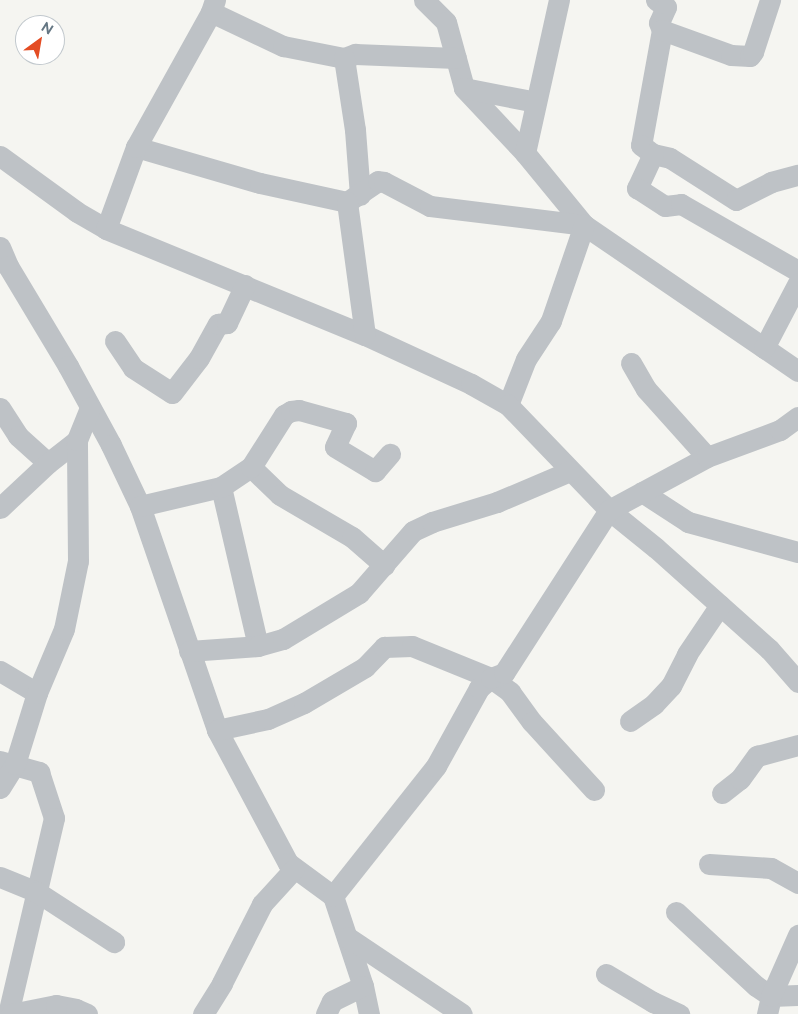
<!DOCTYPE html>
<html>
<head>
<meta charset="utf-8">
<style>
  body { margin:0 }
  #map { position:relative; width:798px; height:1014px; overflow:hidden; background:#f5f5f1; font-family:Raleway,sans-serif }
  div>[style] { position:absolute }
  .street>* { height:21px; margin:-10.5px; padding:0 10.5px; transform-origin:10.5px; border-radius:10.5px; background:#bec2c6 }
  span { translate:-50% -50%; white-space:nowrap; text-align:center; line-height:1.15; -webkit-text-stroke:5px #fff; paint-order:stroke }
  .north { position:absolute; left:15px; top:15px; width:50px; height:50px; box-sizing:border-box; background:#fff; border:1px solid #c1c8cd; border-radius:50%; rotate:32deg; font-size:14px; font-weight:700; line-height:20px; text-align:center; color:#647683 }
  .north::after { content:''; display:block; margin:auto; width:18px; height:22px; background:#e44c23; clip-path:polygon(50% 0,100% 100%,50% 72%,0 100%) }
</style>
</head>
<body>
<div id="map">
  <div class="street">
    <div style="left:424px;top:0;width:31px;rotate:45deg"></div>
    <div style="left:446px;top:22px;width:68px;rotate:74.7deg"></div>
    <div style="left:464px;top:88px;width:89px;rotate:46.8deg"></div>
    <div style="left:525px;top:153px;width:93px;rotate:50.7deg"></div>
    <div style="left:584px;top:225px;width:259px;rotate:34.3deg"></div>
    <div style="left:656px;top:0;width:12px;rotate:35deg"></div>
    <div style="left:666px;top:7px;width:17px;rotate:114deg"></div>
    <div style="left:659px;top:23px;width:8px;rotate:67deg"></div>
    <div style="left:662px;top:30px;width:117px;rotate:100.3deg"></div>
    <div style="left:641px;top:145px;width:15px;rotate:37deg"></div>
    <div style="left:653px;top:154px;width:17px;rotate:13deg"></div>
    <div style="left:670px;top:158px;width:78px;rotate:32.5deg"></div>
    <div style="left:736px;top:200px;width:39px;rotate:-27deg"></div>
    <div style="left:771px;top:182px;width:28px;rotate:-15deg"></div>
    <div style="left:211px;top:12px;width:80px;rotate:25.3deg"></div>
    <div style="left:283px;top:46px;width:62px;rotate:11.1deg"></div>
    <div style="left:344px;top:58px;width:12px;rotate:-20deg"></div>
    <div style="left:355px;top:54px;width:101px;rotate:2.3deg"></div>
    <div style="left:662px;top:30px;width:73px;rotate:19.9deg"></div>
    <div style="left:731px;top:55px;width:19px;rotate:3deg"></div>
    <div style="left:750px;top:56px;width:5px;rotate:-53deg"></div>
    <div style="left:753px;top:52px;width:55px;rotate:-71.9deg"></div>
    <div style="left:344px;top:58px;width:73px;rotate:81.3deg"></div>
    <div style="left:355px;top:130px;width:65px;rotate:85.6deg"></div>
    <div style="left:464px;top:88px;width:73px;rotate:11deg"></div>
    <div style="left:136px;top:147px;width:129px;rotate:16.2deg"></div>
    <div style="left:260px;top:183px;width:89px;rotate:12.3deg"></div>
    <div style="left:347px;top:202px;width:37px;rotate:-34deg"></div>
    <div style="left:378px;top:181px;width:6px;rotate:9deg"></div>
    <div style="left:384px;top:182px;width:52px;rotate:27.6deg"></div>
    <div style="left:430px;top:206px;width:155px;rotate:7deg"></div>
    <div style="left:584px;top:225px;width:102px;rotate:109deg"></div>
    <div style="left:551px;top:321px;width:45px;rotate:123.3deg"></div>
    <div style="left:526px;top:359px;width:49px;rotate:111.4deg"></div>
    <div style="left:525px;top:153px;width:157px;rotate:-77.5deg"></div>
    <div style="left:653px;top:154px;width:38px;rotate:115deg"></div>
    <div style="left:637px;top:188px;width:33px;rotate:33deg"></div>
    <div style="left:665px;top:206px;width:16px;rotate:-7deg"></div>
    <div style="left:681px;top:204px;width:135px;rotate:29.8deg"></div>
    <div style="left:0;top:156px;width:95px;rotate:36deg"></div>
    <div style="left:77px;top:212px;width:34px;rotate:30deg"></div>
    <div style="left:106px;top:229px;width:280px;rotate:22.3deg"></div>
    <div style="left:365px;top:335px;width:117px;rotate:24.8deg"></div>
    <div style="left:471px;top:384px;width:43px;rotate:29.6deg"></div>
    <div style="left:508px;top:405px;width:146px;rotate:46.1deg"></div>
    <div style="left:609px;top:510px;width:60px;rotate:39deg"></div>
    <div style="left:656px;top:548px;width:152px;rotate:41.8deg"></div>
    <div style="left:769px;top:649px;width:44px;rotate:48.7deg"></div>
    <div style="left:347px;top:202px;width:134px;rotate:82.3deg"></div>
    <div style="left:106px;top:229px;width:87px;rotate:-69.9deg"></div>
    <div style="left:136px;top:147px;width:154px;rotate:-60.9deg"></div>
    <div style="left:211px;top:12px;width:13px;rotate:-72deg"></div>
    <div style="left:0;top:247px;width:21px;rotate:67deg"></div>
    <div style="left:8px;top:266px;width:117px;rotate:59deg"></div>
    <div style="left:68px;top:366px;width:90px;rotate:61.4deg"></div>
    <div style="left:111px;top:445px;width:68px;rotate:64.6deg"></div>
    <div style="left:140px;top:506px;width:237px;rotate:71deg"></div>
    <div style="left:217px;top:730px;width:151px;rotate:61.9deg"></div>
    <div style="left:288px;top:863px;width:56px;rotate:36.3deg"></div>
    <div style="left:333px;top:896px;width:95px;rotate:71.6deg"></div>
    <div style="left:363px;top:986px;width:29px;rotate:78deg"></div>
    <div style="left:115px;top:341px;width:32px;rotate:56deg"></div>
    <div style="left:133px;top:368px;width:46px;rotate:32.7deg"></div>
    <div style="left:172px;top:393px;width:44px;rotate:-52.4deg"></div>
    <div style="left:199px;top:358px;width:39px;rotate:-61deg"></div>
    <div style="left:218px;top:324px;width:9px;rotate:-6deg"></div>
    <div style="left:227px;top:323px;width:42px;rotate:-64.7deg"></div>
    <div style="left:764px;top:348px;width:73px;rotate:-62.4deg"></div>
    <div style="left:631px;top:363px;width:30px;rotate:60deg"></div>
    <div style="left:646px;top:389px;width:91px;rotate:48.1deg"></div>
    <div style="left:0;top:408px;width:33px;rotate:57deg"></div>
    <div style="left:18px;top:436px;width:40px;rotate:42deg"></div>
    <div style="left:251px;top:467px;width:40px;rotate:44deg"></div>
    <div style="left:280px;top:495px;width:83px;rotate:30.3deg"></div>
    <div style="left:352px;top:537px;width:43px;rotate:41.2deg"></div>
    <div style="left:221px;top:487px;width:163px;rotate:76.9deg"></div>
    <div style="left:642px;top:492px;width:55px;rotate:33.1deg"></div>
    <div style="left:688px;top:522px;width:114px;rotate:15.3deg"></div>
    <div style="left:140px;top:506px;width:83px;rotate:-13.2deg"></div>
    <div style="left:221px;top:487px;width:36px;rotate:-34deg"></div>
    <div style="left:251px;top:467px;width:62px;rotate:-57.6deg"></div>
    <div style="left:284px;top:415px;width:8px;rotate:-30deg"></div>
    <div style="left:291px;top:411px;width:8px;rotate:-7deg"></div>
    <div style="left:299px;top:410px;width:49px;rotate:15.5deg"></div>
    <div style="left:346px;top:423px;width:26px;rotate:115deg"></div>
    <div style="left:335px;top:447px;width:47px;rotate:31deg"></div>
    <div style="left:375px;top:471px;width:23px;rotate:-49deg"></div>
    <div style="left:0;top:508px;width:66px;rotate:-43.2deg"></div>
    <div style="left:48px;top:463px;width:37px;rotate:-38deg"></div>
    <div style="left:189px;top:651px;width:69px;rotate:-4.1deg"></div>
    <div style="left:258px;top:646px;width:26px;rotate:-16deg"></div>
    <div style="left:283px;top:639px;width:89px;rotate:-31.2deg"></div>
    <div style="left:359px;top:593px;width:82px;rotate:-48.9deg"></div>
    <div style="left:413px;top:531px;width:21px;rotate:-25deg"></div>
    <div style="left:432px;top:522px;width:68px;rotate:-17.1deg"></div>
    <div style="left:497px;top:502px;width:79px;rotate:-23deg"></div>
    <div style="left:0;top:671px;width:43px;rotate:30.7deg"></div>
    <div style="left:630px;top:721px;width:29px;rotate:-35deg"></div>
    <div style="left:654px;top:704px;width:25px;rotate:-47deg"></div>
    <div style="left:671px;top:686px;width:36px;rotate:-63deg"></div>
    <div style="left:687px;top:654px;width:59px;rotate:-56deg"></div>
    <div style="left:217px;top:730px;width:52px;rotate:-12.2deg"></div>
    <div style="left:268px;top:719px;width:39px;rotate:-24deg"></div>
    <div style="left:304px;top:703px;width:71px;rotate:-30.5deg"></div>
    <div style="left:365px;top:667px;width:28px;rotate:-46deg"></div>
    <div style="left:384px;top:647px;width:28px;rotate:-2deg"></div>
    <div style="left:412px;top:646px;width:85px;rotate:22.1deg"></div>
    <div style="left:491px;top:678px;width:24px;rotate:36deg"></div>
    <div style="left:510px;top:692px;width:37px;rotate:54deg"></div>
    <div style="left:532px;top:722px;width:92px;rotate:47.6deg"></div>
    <div style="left:0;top:761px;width:41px;rotate:15.8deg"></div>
    <div style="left:39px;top:772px;width:48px;rotate:71.9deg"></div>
    <div style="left:54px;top:818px;width:201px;rotate:103.2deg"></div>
    <div style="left:0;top:788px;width:28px;rotate:-58deg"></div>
    <div style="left:15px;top:764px;width:74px;rotate:-72.8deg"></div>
    <div style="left:37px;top:693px;width:69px;rotate:-67.1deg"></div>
    <div style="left:64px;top:629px;width:69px;rotate:-78.4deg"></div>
    <div style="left:78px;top:561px;width:121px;rotate:-90.5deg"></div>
    <div style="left:77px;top:440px;width:35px;rotate:-68deg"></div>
    <div style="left:722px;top:793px;width:23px;rotate:-38deg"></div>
    <div style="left:740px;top:779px;width:29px;rotate:-54deg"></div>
    <div style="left:757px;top:756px;width:42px;rotate:-15deg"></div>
    <div style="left:709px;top:864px;width:62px;rotate:3.7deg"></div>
    <div style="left:771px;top:868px;width:31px;rotate:29deg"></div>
    <div style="left:0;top:877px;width:40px;rotate:22deg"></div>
    <div style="left:37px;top:892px;width:92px;rotate:33deg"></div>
    <div style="left:333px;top:896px;width:166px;rotate:-51.6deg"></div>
    <div style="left:436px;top:766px;width:89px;rotate:-61.1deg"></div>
    <div style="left:479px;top:688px;width:16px;rotate:-40deg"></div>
    <div style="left:491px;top:678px;width:14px;rotate:-21deg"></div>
    <div style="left:504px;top:673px;width:194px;rotate:-57.2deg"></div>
    <div style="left:609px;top:510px;width:111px;rotate:-28.4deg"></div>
    <div style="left:707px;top:457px;width:78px;rotate:-20.3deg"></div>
    <div style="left:780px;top:430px;width:22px;rotate:-36deg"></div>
    <div style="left:676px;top:912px;width:109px;rotate:42.8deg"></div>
    <div style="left:756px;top:986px;width:18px;rotate:34deg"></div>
    <div style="left:771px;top:996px;width:27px;rotate:-2deg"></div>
    <div style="left:347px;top:937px;width:138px;rotate:33.8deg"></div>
    <div style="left:606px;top:974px;width:55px;rotate:30.8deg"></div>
    <div style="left:653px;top:1002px;width:29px;rotate:25deg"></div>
    <div style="left:11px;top:1014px;width:46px;rotate:-11.3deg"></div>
    <div style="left:56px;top:1005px;width:20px;rotate:11deg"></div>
    <div style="left:76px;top:1009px;width:12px;rotate:24deg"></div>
    <div style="left:203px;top:1014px;width:36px;rotate:-58deg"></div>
    <div style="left:222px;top:983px;width:89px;rotate:-63.1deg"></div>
    <div style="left:262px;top:904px;width:47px;rotate:-47.6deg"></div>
    <div style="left:326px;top:1014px;width:14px;rotate:-65deg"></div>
    <div style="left:332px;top:1001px;width:34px;rotate:-26deg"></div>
    <div style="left:767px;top:1014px;width:18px;rotate:-77deg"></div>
    <div style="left:771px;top:996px;width:67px;rotate:-66.1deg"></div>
  </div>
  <div class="north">N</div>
</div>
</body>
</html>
